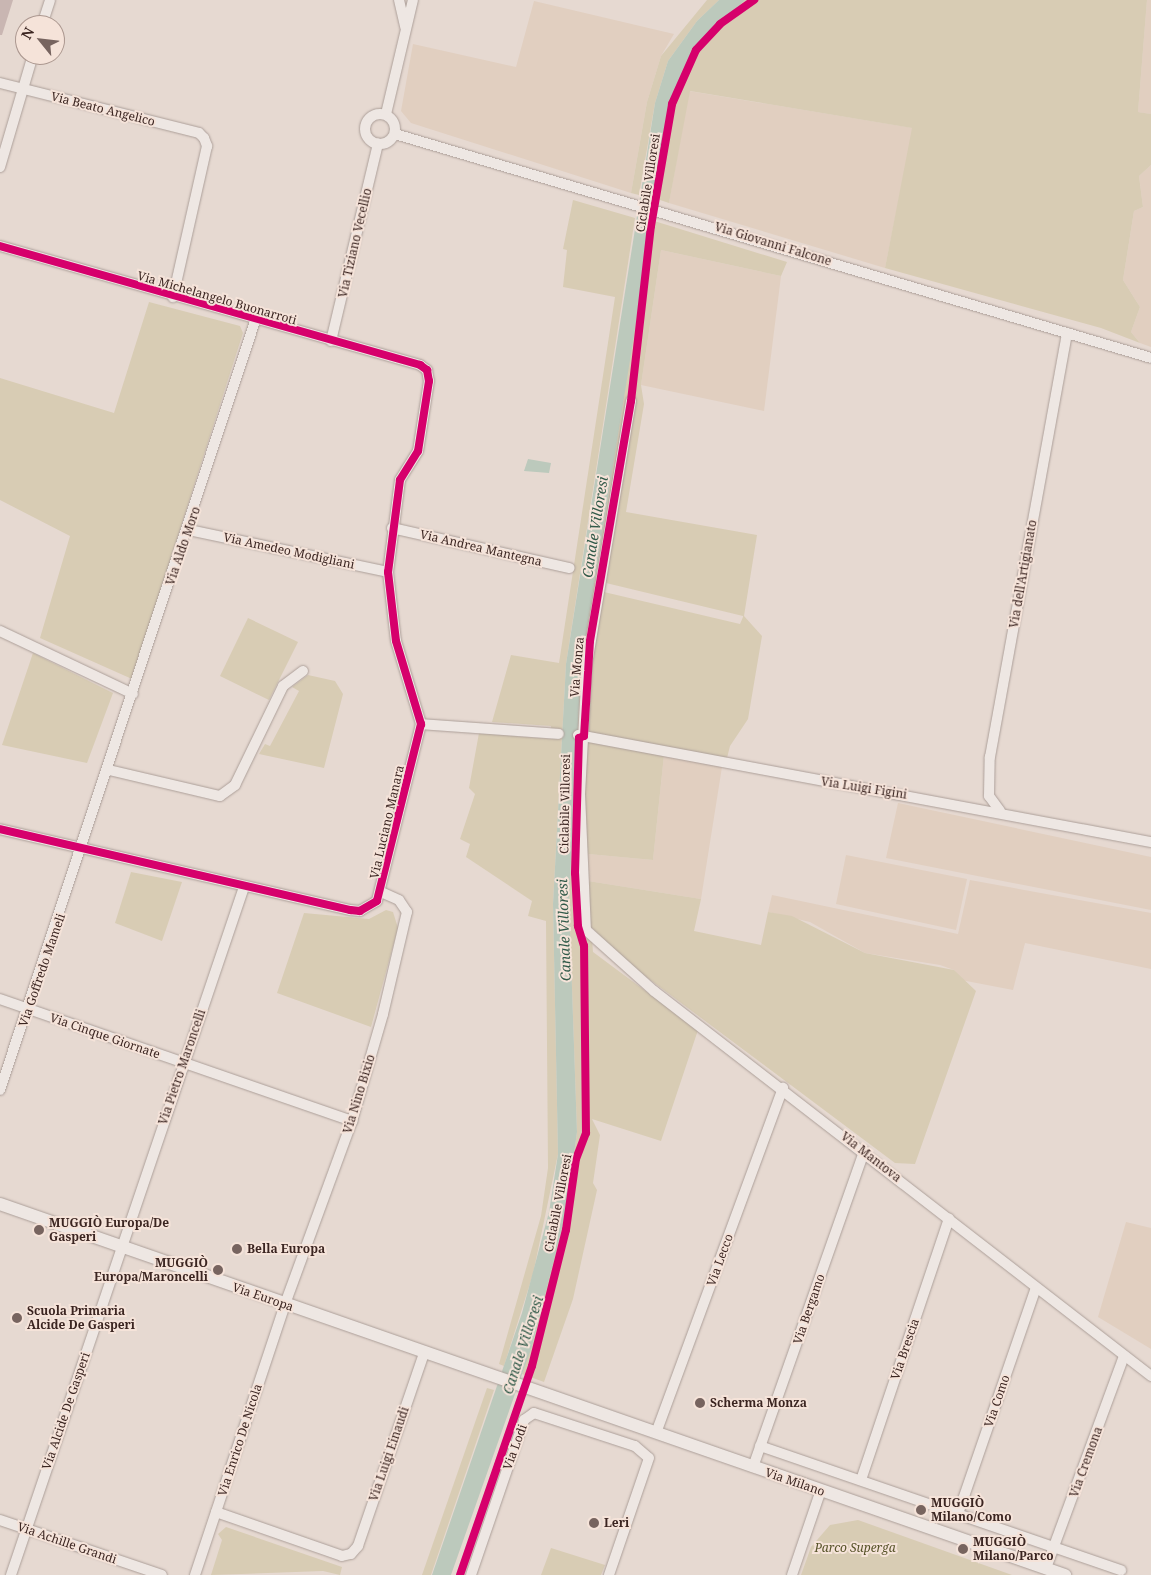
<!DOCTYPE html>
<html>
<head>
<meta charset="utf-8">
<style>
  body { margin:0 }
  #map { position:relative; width:1151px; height:1575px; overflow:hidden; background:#e6d9d1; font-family:"Noto Serif",serif }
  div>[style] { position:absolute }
  .farmland>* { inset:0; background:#e1cfc0 }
  .green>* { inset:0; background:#d8ccb4 }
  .water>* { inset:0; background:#bcc9bc }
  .building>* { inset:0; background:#c9b6b2 }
  .roads { filter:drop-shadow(0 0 1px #ac9f99) drop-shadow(0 0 1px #ac9f99) }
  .minor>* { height:10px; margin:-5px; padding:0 5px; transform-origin:5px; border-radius:5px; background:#eee7e3 }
  .minor>.ring { margin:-5px; padding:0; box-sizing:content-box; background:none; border:10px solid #eee7e3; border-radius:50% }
  .tertiary>* { height:12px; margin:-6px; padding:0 6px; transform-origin:6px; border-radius:6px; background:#eee7e3 }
  .cycleway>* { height:8px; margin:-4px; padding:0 4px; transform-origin:4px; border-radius:4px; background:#d6006c }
  .dots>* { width:14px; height:14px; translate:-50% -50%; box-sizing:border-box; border:2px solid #f5e3d9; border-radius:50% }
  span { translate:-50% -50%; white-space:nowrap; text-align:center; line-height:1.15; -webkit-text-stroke:4px #f5e3d9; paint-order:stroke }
  .street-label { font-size:12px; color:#3b2521 }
  .poi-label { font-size:12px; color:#3b2521; font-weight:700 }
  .left { translate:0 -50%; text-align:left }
  .right { translate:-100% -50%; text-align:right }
  .park-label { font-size:12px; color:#565228; font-style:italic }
  .water-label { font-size:14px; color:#315a49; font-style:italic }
  .north { position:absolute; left:15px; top:15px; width:50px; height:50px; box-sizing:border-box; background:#f5e3d9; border:1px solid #ab978f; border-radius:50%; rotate:299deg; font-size:14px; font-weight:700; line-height:20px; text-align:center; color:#3b2521 }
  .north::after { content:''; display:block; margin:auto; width:18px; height:22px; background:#77645f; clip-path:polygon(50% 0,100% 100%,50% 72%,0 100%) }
</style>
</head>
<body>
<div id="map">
  <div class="farmland">
    <div style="clip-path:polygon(1147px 0,1151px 0,1151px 114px,1138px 112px)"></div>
    <div style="clip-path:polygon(534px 1px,674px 34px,661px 56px,647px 102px,631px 193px,411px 123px,401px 111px,413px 44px,516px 67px)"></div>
    <div style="clip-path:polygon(689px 91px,913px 128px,885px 268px,669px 203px)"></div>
    <div style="clip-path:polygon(1151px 165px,1151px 347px,1140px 343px,1131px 332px,1140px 307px,1123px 280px,1134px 211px,1143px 207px,1139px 176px)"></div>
    <div style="clip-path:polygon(661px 250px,781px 276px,764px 411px,641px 385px)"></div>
    <div style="clip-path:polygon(664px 755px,722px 767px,701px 899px,588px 881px,588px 854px,653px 860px)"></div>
    <div style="clip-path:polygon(898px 803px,1151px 857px,1151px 910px,886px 858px)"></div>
    <div style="clip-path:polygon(846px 855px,967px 879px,956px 930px,836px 904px)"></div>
    <div style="clip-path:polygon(970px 880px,1151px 913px,1151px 969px,1025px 943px,1013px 990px,961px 980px,954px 970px,940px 965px,865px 953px,810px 922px,768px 912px,772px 895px,958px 934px)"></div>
    <div style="clip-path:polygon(1126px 1222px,1151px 1228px,1151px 1349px,1098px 1317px)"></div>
  </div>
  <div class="green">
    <div style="clip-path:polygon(707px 0,719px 0,697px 21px,668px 61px,655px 103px,639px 195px,631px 193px,647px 102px,661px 56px)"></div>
    <div style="clip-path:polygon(745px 0,1147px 0,1138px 112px,1151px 114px,1151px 165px,1139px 176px,1143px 207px,1134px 211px,1123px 280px,1140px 307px,1131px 332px,1140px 343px,1101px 328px,885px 268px,912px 128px,690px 91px,669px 203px,654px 198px,682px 68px,708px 31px)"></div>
    <div style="clip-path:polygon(573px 200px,635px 218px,566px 664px,553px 904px,558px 1154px,533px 1274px,504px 1366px,499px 1364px,541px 1216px,548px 1168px,546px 921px,528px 916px,532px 901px,466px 857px,470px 844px,460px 839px,475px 794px,469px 788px,479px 733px,552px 739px,551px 726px,492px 722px,511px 655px,559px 663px,615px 297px,563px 287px,567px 250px,563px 249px)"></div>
    <div style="clip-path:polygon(evenodd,651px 220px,787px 262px,781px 276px,661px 250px,641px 385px,644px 404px,626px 512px,757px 535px,744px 616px,762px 636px,748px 719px,730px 746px,726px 762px,664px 755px,653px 860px,588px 854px,588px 881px,701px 899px,694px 931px,761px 945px,768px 912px,792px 916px,865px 953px,954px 970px,976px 991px,915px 1164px,895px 1163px,625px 961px,591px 927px,593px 952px,698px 1030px,661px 1141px,592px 1119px,600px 1135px,593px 1183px,597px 1190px,573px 1299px,544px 1382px,522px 1374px,566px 1213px,577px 1132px,569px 901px,581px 665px,651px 220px,606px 583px,743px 616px,743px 617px,740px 624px,604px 592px,606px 583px)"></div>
    <div style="clip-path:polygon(149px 302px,240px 326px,243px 333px,132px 679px,40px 638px,70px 536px,0 500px,0 378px,114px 413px)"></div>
    <div style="clip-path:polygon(248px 618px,298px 642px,269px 700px,220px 676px)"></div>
    <div style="clip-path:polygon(33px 653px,113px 693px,87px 763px,2px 745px)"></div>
    <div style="clip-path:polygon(308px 675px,335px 681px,343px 694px,324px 768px,259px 754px,265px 744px,270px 746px,299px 691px,292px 687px)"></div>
    <div style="clip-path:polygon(131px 872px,182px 882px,162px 941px,115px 923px)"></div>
    <div style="clip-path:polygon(386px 910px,393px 912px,398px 928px,371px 1027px,277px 993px,304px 913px,369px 919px)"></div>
    <div style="clip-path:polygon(487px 1388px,494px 1390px,431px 1575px,422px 1575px)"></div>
    <div style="clip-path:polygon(858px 1520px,1012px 1575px,801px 1575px,811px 1547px,830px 1525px)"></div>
    <div style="clip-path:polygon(226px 1527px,342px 1567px,340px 1575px,323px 1571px,211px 1575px,222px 1540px,218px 1534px)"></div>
    <div style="clip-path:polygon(551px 1548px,605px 1565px,601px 1575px,541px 1575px)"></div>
  </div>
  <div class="water">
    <div style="clip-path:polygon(719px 0,745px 0,693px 49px,671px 105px,581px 665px,569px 901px,577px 1132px,566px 1213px,532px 1346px,451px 1575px,432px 1575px,522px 1313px,549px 1212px,558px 1154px,553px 904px,566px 664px,655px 103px,668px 61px,697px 21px)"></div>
    <div style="clip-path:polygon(528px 459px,551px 463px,549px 473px,524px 471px)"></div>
  </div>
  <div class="building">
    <div style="clip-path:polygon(0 0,13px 0,2px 35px,0 35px)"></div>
  </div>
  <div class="roads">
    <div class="minor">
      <div style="left:399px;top:0;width:28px;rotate:77deg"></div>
      <div style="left:42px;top:25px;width:26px;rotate:-72deg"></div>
      <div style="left:0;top:83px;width:205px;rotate:14.1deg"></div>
      <div style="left:199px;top:133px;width:7px;rotate:45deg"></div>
      <div style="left:204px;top:138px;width:9px;rotate:69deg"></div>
      <div style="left:207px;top:146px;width:155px;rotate:102.7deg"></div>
      <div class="ring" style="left:365px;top:114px;width:20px;height:20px"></div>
      <div style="left:386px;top:114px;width:117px;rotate:-76.7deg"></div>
      <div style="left:395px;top:134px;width:788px;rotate:16.5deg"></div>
      <div style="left:0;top:167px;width:117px;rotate:-73.6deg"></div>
      <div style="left:0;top:246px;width:437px;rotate:15.8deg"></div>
      <div style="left:420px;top:365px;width:9px;rotate:36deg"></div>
      <div style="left:427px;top:370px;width:11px;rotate:80deg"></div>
      <div style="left:429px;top:381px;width:71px;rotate:98.9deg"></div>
      <div style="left:418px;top:451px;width:34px;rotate:122deg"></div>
      <div style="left:400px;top:480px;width:93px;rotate:97.4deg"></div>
      <div style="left:388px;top:572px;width:69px;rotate:83.4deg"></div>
      <div style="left:396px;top:641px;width:87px;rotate:73.2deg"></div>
      <div style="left:421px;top:724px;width:182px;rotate:104deg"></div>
      <div style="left:377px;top:901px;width:20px;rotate:150deg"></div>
      <div style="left:360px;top:911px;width:10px;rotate:-174deg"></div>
      <div style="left:350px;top:910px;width:359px;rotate:-167deg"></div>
      <div style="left:331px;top:341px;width:203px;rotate:-76.6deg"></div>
      <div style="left:631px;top:401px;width:268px;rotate:99.5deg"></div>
      <div style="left:587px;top:665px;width:129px;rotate:93.1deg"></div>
      <div style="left:580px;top:794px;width:136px;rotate:87.5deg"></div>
      <div style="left:586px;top:930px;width:91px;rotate:41.9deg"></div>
      <div style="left:654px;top:991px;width:629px;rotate:37.76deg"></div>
      <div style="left:392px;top:528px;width:182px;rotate:12.7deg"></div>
      <div style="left:189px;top:530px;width:203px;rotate:11.9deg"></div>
      <div style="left:0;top:631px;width:147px;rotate:25.3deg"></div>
      <div style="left:421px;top:724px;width:138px;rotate:4.1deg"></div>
      <div style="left:578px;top:735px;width:583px;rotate:10.58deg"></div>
      <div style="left:109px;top:770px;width:114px;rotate:13.2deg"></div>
      <div style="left:220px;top:796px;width:19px;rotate:-36deg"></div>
      <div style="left:235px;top:785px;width:110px;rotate:-64.1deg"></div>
      <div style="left:283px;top:686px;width:25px;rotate:-37deg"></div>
      <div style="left:1000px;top:811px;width:19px;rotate:-126deg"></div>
      <div style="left:989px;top:796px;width:39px;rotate:-89deg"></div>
      <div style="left:990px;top:757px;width:431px;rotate:-79.7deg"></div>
      <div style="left:0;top:999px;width:373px;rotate:19.1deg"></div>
      <div style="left:0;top:1090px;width:810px;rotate:-71.65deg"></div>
      <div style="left:656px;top:1433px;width:368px;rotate:-69.8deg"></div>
      <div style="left:760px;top:1446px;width:382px;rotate:19deg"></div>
      <div style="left:753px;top:1467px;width:335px;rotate:-70.6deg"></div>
      <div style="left:861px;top:1480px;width:276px;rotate:-71.4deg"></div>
      <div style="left:216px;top:1512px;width:133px;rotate:19.2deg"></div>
      <div style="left:342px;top:1556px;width:9px;rotate:-13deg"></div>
      <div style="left:351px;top:1554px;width:11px;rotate:-49deg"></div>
      <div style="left:358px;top:1546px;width:204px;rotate:-71.1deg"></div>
      <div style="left:958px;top:1514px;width:239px;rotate:-71deg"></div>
      <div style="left:0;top:1520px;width:171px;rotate:18.8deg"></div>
      <div style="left:1046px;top:1568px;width:226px;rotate:-69.8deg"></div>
      <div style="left:11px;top:1575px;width:726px;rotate:-71.29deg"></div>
      <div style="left:195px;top:1575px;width:286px;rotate:-71.6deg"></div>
      <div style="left:285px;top:1304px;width:195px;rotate:-69.9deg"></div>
      <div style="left:352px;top:1121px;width:111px;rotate:-73.8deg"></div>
      <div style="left:383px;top:1014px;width:105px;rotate:-76.8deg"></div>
      <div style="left:407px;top:912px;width:14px;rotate:-124deg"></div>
      <div style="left:399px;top:900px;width:20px;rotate:-156deg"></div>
      <div style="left:471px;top:1575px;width:164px;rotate:-71.1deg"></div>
      <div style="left:524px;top:1420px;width:12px;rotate:-35deg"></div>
      <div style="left:534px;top:1413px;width:106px;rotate:18.1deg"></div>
      <div style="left:635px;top:1446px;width:18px;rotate:41deg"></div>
      <div style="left:649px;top:1458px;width:124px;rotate:108.9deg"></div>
      <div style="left:792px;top:1575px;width:90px;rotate:-71.2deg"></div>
    </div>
    <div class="tertiary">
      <div style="left:0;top:1204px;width:1128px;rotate:19.21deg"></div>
    </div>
  </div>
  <div class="cycleway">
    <div style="left:0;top:246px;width:437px;rotate:15.8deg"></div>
    <div style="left:420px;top:365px;width:9px;rotate:36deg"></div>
    <div style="left:427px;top:370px;width:11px;rotate:80deg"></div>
    <div style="left:429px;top:381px;width:71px;rotate:98.9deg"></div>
    <div style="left:418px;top:451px;width:34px;rotate:122deg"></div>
    <div style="left:400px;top:480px;width:93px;rotate:97.4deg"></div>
    <div style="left:388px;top:572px;width:69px;rotate:83.4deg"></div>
    <div style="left:396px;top:641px;width:87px;rotate:73.2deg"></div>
    <div style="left:421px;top:724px;width:182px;rotate:104deg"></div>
    <div style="left:377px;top:901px;width:20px;rotate:150deg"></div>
    <div style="left:360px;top:911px;width:10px;rotate:-174deg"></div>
    <div style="left:350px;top:910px;width:359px;rotate:-167deg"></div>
    <div style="left:460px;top:1575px;width:221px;rotate:-71deg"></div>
    <div style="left:532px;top:1366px;width:140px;rotate:-76deg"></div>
    <div style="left:566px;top:1230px;width:72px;rotate:-82deg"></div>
    <div style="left:576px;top:1159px;width:28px;rotate:-69deg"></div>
    <div style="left:586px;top:1133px;width:187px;rotate:-90.6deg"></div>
    <div style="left:584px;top:946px;width:21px;rotate:-107deg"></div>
    <div style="left:578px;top:926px;width:53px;rotate:-93.2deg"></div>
    <div style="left:575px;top:873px;width:135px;rotate:-88.3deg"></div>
    <div style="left:579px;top:738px;width:5px;rotate:-22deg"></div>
    <div style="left:584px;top:736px;width:95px;rotate:-86.4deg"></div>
    <div style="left:590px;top:641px;width:243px;rotate:-80.3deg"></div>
    <div style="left:631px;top:401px;width:176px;rotate:-83.5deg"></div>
    <div style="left:651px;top:226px;width:124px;rotate:-80.2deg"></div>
    <div style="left:672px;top:104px;width:59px;rotate:-66deg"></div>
    <div style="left:696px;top:50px;width:35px;rotate:-47deg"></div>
    <div style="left:720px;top:24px;width:42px;rotate:-35.2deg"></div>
  </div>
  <div class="dots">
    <div style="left:39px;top:1230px;background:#77645f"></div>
    <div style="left:237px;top:1249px;background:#77645f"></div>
    <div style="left:218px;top:1270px;background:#77645f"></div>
    <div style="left:17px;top:1318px;background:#77645f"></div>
    <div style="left:700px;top:1403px;background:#77645f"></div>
    <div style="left:921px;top:1510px;background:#77645f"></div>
    <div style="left:594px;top:1523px;background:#77645f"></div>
    <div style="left:963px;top:1549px;background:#77645f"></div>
  </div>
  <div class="street-label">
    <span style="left:103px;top:109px;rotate:14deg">Via Beato Angelico</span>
    <span style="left:648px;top:183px;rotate:-81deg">Ciclabile Villoresi</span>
    <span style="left:355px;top:243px;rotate:-77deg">Via Tiziano Vecellio</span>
    <span style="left:773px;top:244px;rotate:17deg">Via Giovanni Falcone</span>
    <span style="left:217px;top:298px;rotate:16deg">Via Michelangelo Buonarroti</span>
    <span style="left:183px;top:546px;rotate:-71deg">Via Aldo Moro</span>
    <span style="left:481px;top:548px;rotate:13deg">Via Andrea Mantegna</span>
    <span style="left:289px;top:551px;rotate:12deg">Via Amedeo Modigliani</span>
    <span style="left:1023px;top:574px;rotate:-80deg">Via dell'Artigianato</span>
    <span style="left:577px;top:667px;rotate:-85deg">Via Monza</span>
    <span style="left:864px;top:788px;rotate:9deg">Via Luigi Figini</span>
    <span style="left:565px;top:804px;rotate:-89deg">Ciclabile Villoresi</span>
    <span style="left:387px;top:822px;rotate:-77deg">Via Luciano Manara</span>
    <span style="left:42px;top:970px;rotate:-71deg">Via Goffredo Mameli</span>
    <span style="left:105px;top:1036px;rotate:19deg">Via Cinque Giornate</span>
    <span style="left:182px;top:1067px;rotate:-71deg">Via Pietro Maroncelli</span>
    <span style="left:359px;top:1094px;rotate:-73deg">Via Nino Bixio</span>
    <span style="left:871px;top:1157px;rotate:38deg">Via Mantova</span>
    <span style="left:558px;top:1203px;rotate:-79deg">Ciclabile Villoresi</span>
    <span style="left:720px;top:1260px;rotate:-70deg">Via Lecco</span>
    <span style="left:263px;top:1297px;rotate:19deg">Via Europa</span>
    <span style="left:809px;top:1309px;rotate:-71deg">Via Bergamo</span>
    <span style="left:905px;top:1349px;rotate:-71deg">Via Brescia</span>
    <span style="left:997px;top:1401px;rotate:-71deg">Via Como</span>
    <span style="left:66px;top:1411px;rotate:-71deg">Via Alcide De Gasperi</span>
    <span style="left:240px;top:1440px;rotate:-72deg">Via Enrico De Nicola</span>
    <span style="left:515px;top:1447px;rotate:-70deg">Via Lodi</span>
    <span style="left:389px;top:1454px;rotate:-71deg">Via Luigi Einaudi</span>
    <span style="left:1086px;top:1462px;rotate:-70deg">Via Cremona</span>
    <span style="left:795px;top:1482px;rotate:19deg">Via Milano</span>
    <span style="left:67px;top:1543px;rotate:19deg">Via Achille Grandi</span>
  </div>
  <div class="poi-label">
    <span class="left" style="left:49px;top:1230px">MUGGIÒ Europa/De<br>Gasperi</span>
    <span class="left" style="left:247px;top:1249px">Bella Europa</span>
    <span class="right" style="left:208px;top:1270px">MUGGIÒ<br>Europa/Maroncelli</span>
    <span class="left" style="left:27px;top:1318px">Scuola Primaria<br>Alcide De Gasperi</span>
    <span class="left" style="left:710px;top:1403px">Scherma Monza</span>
    <span class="left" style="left:931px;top:1510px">MUGGIÒ<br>Milano/Como</span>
    <span class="left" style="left:604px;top:1523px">Leri</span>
    <span class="left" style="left:973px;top:1549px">MUGGIÒ<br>Milano/Parco</span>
  </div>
  <div class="park-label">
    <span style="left:855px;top:1548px">Parco Superga</span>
  </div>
  <div class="water-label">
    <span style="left:595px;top:527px;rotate:-81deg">Canale Villoresi</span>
    <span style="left:564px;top:930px;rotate:-92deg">Canale Villoresi</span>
    <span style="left:523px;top:1345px;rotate:-72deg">Canale Villoresi</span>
  </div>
  <div class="north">N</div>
</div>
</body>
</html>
